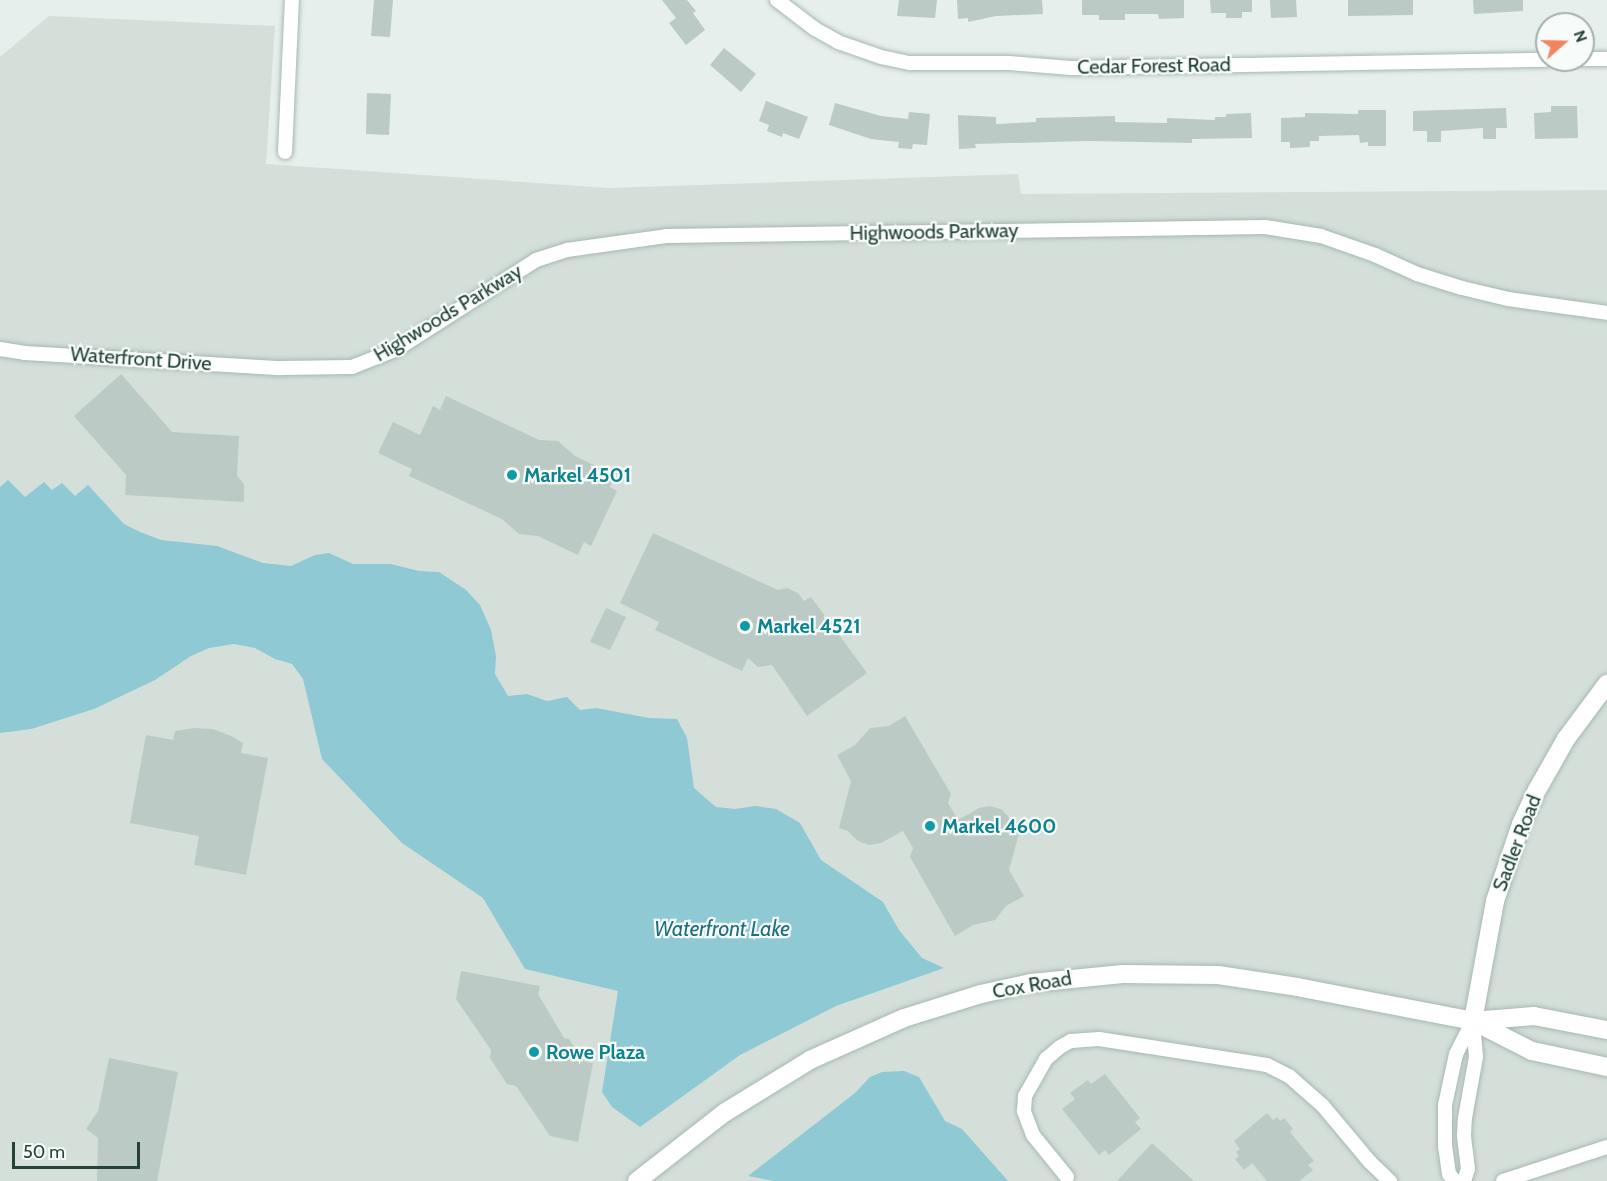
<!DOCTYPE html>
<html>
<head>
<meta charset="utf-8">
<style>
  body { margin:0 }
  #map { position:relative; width:1607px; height:1181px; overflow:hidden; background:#e6efeb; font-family:Cabin,sans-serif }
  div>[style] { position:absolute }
  .built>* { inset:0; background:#d4dfda }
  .water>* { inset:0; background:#8ec9d4 }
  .building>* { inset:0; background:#bbcac4 }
  .roads { filter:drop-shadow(0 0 2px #a8b8b2) drop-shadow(0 0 2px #a8b8b2) }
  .street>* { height:14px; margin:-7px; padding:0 7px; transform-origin:7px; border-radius:7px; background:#fff }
  .secondary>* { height:18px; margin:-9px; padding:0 9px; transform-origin:9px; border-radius:9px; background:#fff }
  .dots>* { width:16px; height:16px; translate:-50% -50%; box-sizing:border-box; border:3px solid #f7fbf9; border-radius:50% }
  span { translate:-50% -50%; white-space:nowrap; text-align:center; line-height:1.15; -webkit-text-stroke:4.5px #f7fbf9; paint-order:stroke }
  .street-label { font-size:20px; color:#24423a }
  .culture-label { font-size:20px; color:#0d838f; font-weight:700 }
  .left { translate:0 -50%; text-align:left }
  .water-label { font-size:21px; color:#1c6f80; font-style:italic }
  .north { position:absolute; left:1535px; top:12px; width:60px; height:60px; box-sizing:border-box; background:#f7fbf9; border:2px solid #a3b1ad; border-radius:50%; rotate:70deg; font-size:16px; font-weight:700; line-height:24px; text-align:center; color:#24423a }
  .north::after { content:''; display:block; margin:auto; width:21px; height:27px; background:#f4845f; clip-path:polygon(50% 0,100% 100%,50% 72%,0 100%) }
  .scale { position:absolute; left:12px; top:1142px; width:128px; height:27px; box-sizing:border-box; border:3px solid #24423a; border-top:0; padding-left:8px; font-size:18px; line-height:21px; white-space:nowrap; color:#24423a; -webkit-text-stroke:4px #f7fbf9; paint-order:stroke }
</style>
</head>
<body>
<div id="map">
  <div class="built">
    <div style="clip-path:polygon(49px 16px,275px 26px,266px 164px,609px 188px,1018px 174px,1021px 194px,1607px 190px,1607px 1181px,0 1181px,0 57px)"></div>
  </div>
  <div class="water">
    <div style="clip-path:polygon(8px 480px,25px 497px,44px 482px,52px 490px,62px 483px,75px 496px,88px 485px,124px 524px,140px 532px,161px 540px,217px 546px,263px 563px,291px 566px,315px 555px,329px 553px,353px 564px,391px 564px,419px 571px,439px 572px,466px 590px,480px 605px,491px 630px,496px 656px,495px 674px,508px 696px,527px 694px,547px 701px,567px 697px,580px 710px,596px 708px,649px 718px,677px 719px,687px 738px,694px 788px,716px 807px,735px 809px,755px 806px,776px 809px,800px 823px,821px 860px,883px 902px,899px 930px,922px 958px,944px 968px,836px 1006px,740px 1055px,640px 1127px,612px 1107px,602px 1092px,618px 991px,525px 969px,483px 898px,402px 843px,322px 759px,303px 679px,292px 664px,275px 659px,255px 648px,234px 644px,209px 648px,191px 656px,155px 680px,94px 709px,31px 729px,0 733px,0 487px)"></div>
    <div style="clip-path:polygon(904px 1071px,919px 1077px,945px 1121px,962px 1129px,1008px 1181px,774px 1181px,748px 1176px,855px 1093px,870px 1077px,882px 1072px)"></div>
  </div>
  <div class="building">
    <div style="clip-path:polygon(374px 0,393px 0,390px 37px,371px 36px)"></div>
    <div style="clip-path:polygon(662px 0,687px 0,696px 11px,693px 13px,705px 30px,686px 45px,669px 23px,676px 18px)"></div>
    <div style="clip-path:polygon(899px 0,937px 0,935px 18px,897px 16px)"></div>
    <div style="clip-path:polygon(957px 0,1042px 0,1043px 14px,996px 16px,968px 22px,968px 18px,958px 19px)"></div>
    <div style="clip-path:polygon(1082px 0,1184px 0,1184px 18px,1159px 19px,1158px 14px,1125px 14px,1125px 20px,1099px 20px,1099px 15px,1082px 15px)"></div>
    <div style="clip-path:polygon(1210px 0,1252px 0,1252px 12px,1242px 12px,1242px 18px,1226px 18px,1226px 13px,1211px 13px)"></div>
    <div style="clip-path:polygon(1270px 0,1296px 0,1297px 17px,1271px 18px)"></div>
    <div style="clip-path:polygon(1348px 0,1413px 0,1413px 15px,1348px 16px)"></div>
    <div style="clip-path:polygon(1473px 0,1523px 0,1523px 11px,1474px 14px)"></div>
    <div style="clip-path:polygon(724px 48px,756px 74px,741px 92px,710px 65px)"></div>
    <div style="clip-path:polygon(367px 93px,391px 94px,389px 135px,366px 134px)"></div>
    <div style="clip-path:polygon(766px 101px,808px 117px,799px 139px,783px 133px,782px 137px,767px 131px,769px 125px,759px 121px)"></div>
    <div style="clip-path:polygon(835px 103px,881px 116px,908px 119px,909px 112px,930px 114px,927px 145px,913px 144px,912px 149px,898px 148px,899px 142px,871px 139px,829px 125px)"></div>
    <div style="clip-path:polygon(1551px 106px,1577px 106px,1578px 138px,1535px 139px,1534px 113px,1551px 112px)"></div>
    <div style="clip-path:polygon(1506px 108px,1507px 128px,1496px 128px,1496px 139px,1483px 139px,1483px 128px,1441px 131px,1441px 142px,1427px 142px,1427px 131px,1413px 131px,1413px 111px)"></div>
    <div style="clip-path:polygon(1358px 110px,1386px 110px,1386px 146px,1368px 146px,1368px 142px,1360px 143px,1359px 135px,1319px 136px,1319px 141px,1310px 141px,1310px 147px,1290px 148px,1290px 142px,1281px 142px,1281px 118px,1305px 117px,1305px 113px,1358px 114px)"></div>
    <div style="clip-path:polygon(1251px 113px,1252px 138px,1192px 139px,1192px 143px,1088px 141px,975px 144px,976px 148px,959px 149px,958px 115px,996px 117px,996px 124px,1036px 122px,1036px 118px,1115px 116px,1115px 122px,1167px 123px,1167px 118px,1215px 120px,1215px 117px,1226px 117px,1226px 114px)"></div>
    <div style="clip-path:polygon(121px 374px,172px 432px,239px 436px,237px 476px,244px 484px,244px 502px,125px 495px,126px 475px,74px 416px)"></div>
    <div style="clip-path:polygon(446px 396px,539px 440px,558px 441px,575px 456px,615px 475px,610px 487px,617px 491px,591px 546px,584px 542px,578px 555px,538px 536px,519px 534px,502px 519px,409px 476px,412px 469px,378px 453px,393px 422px,420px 435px,433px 406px,440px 410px)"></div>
    <div style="clip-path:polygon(653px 533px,778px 590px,787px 588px,798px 593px,804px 601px,811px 597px,867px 673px,807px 716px,772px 665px,758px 667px,748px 658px,742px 671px,655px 630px,659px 622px,620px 603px)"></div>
    <div style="clip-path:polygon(606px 608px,626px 617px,610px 650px,590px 642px)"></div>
    <div style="clip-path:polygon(905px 716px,951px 794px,948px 803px,958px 820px,979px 808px,990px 806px,1001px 809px,1012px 820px,1022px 823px,1009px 870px,1024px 896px,1006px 906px,995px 920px,973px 925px,955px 936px,910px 857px,913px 848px,903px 831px,881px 843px,869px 845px,858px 841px,848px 831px,839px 828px,851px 781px,837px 755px,855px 745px,870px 728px,889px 726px)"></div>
    <div style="clip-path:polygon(194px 728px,213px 729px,231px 736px,243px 743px,241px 753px,268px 758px,246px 875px,194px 865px,199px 836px,130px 823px,146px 735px,173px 740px,175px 731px)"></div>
    <div style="clip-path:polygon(461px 971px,540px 986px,538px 994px,564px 1038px,569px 1039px,585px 1062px,593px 1063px,578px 1142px,550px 1136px,516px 1086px,507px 1084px,490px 1058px,491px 1050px,456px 999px)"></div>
    <div style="clip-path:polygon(109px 1058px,178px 1072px,157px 1181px,97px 1181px,98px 1138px,86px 1129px,98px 1111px)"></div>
    <div style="clip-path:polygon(1105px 1074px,1140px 1118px,1135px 1122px,1141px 1129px,1109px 1155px,1105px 1150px,1099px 1155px,1062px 1109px,1075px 1099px,1070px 1093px,1088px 1080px,1091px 1084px)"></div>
    <div style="clip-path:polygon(1267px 1113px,1273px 1120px,1277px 1117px,1280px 1121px,1284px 1118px,1293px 1129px,1290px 1132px,1314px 1161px,1308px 1165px,1313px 1170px,1299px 1181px,1267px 1181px,1252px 1163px,1244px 1170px,1235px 1159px,1239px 1156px,1236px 1152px,1240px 1149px,1234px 1141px)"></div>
    <div style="clip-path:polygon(1152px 1143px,1194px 1181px,1117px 1181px)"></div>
  </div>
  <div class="roads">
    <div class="street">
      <div style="left:777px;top:0;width:48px;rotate:37.3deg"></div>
      <div style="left:815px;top:29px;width:26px;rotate:29deg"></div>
      <div style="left:838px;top:42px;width:46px;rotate:19.2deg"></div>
      <div style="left:881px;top:57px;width:30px;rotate:12deg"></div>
      <div style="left:910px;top:63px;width:99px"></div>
      <div style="left:1009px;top:63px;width:62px;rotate:4.6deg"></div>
      <div style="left:1071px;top:68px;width:476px;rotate:-1deg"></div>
      <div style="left:1583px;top:59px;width:24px"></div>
      <div style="left:285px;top:152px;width:152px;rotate:-87.4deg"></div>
      <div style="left:0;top:349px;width:25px;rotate:9deg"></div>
      <div style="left:25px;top:353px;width:256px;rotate:3.4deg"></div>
      <div style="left:281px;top:368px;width:71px;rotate:-0.8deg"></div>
      <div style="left:352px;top:367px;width:48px;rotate:-21.8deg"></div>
      <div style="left:397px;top:349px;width:165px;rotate:-32.6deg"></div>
      <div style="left:536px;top:260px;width:33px;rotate:-18deg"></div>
      <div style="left:567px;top:250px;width:100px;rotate:-8deg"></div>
      <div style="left:666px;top:236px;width:599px;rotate:-0.86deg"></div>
      <div style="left:1265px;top:227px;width:57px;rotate:9.1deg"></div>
      <div style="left:1321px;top:236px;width:57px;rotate:19.4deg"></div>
      <div style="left:1375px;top:255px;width:46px;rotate:24.3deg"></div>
      <div style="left:1417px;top:274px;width:47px;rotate:17.3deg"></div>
      <div style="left:1462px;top:288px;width:47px;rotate:13.4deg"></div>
      <div style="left:1508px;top:299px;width:100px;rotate:8deg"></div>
      <div style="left:1067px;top:1177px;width:54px;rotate:-129deg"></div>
      <div style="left:1033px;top:1135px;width:26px;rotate:-111deg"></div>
      <div style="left:1024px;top:1111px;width:15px;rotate:-86deg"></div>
      <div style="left:1025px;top:1096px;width:43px;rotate:-60.4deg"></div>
      <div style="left:1046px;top:1059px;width:18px;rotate:-41deg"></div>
      <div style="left:1060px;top:1047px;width:13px;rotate:-29deg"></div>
      <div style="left:1071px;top:1041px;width:28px;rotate:-4deg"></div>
      <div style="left:1099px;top:1039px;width:170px;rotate:8.8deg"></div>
      <div style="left:1267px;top:1065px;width:25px;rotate:27deg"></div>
      <div style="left:1289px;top:1076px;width:45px;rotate:41.4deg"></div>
      <div style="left:1323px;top:1106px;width:73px;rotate:50deg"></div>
      <div style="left:1370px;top:1162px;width:28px;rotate:44deg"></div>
      <div style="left:1455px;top:1181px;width:9px;rotate:-131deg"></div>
      <div style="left:1449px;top:1174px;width:27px;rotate:-98deg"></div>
      <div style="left:1445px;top:1147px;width:42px;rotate:-90deg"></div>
      <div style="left:1445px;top:1105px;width:52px;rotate:-77.8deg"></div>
      <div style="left:1456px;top:1054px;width:37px;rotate:-63deg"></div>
      <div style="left:1464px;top:1181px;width:13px;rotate:-72deg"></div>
      <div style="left:1468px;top:1169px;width:34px;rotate:-97deg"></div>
      <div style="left:1464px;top:1135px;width:17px;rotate:-87deg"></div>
      <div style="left:1465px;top:1118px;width:62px;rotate:-79.8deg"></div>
      <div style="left:1476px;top:1057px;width:36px;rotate:-95deg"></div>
      <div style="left:1503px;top:1181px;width:109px;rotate:-18.1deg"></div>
    </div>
    <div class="secondary">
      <div style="left:1473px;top:1021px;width:122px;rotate:-79.6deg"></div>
      <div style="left:1495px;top:901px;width:81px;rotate:-71.3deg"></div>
      <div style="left:1521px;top:824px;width:38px;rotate:-65deg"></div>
      <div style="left:1537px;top:790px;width:59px;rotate:-60.4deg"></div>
      <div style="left:1566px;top:739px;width:69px;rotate:-53.3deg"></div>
      <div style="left:1473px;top:1021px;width:66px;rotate:27deg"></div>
      <div style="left:1532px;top:1051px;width:77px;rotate:12deg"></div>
      <div style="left:637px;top:1181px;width:110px;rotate:-38deg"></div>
      <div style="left:724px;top:1113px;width:101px;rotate:-31.6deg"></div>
      <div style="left:810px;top:1060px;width:103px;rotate:-24.1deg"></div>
      <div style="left:904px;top:1018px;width:81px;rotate:-17.3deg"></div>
      <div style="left:981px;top:994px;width:51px;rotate:-12.4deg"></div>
      <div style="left:1031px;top:983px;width:92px;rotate:-5.6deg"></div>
      <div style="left:1123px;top:974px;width:95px;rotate:0.6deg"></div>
      <div style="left:1218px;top:975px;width:80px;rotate:8.6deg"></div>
      <div style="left:1297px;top:987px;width:179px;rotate:10.9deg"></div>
      <div style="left:1473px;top:1021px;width:61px;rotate:-4.7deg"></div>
      <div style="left:1534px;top:1016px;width:74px;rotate:10.9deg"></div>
    </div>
  </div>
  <div class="dots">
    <div style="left:512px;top:475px;background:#0f9aa8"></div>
    <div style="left:745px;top:626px;background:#0f9aa8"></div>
    <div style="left:930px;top:826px;background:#0f9aa8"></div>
    <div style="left:534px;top:1052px;background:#0f9aa8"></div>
  </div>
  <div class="street-label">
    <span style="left:1154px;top:66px;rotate:-1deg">Cedar Forest Road</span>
    <span style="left:934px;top:232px;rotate:-1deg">Highwoods Parkway</span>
    <span style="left:448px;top:313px;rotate:-31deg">Highwoods Parkway</span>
    <span style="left:141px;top:359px;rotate:4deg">Waterfront Drive</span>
    <span style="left:1517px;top:843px;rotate:-69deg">Sadler Road</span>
    <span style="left:1032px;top:985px;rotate:-10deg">Cox Road</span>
  </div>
  <div class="culture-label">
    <span class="left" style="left:524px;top:475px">Markel 4501</span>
    <span class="left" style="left:757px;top:626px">Markel 4521</span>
    <span class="left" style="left:942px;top:826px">Markel 4600</span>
    <span class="left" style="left:546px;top:1052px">Rowe Plaza</span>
  </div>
  <div class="water-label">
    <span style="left:722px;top:929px">Waterfront Lake</span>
  </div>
  <div class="north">N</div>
  <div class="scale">50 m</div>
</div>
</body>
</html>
